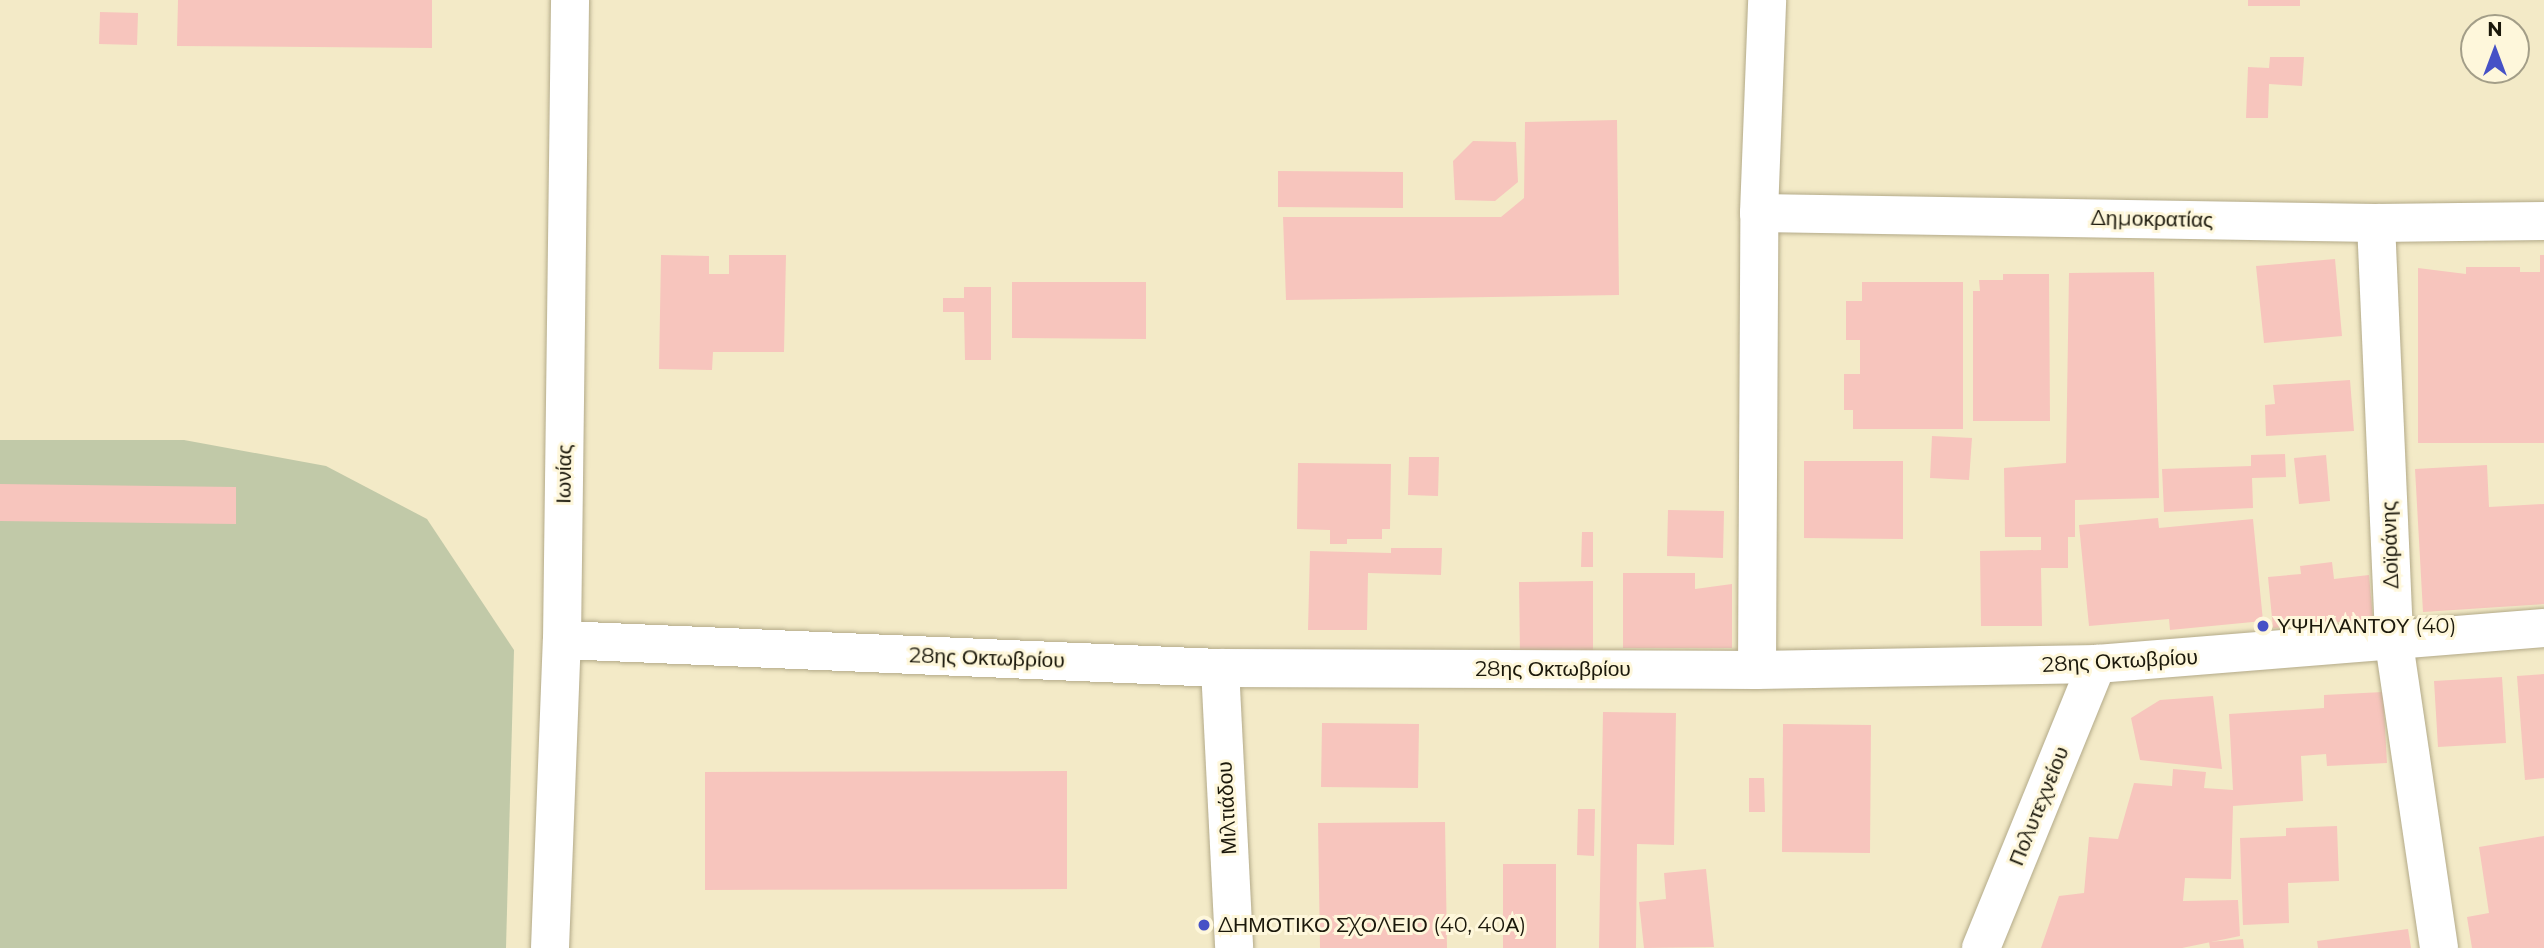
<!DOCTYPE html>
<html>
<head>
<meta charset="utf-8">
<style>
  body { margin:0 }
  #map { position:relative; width:2544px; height:948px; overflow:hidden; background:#f3eac7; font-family:Montserrat,sans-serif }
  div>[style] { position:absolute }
  .green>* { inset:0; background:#c1c9a8 }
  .building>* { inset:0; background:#f7c5bd }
  .roads { filter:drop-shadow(0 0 2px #b3aa89) drop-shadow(0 0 2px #b3aa89) }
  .minor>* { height:38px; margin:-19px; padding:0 19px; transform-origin:19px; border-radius:19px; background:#fff }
  .major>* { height:38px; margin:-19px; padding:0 19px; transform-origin:19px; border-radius:19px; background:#fff }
  .dots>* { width:19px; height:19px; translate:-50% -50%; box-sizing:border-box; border:4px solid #fef7db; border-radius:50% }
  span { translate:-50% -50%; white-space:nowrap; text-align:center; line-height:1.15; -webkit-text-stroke:6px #fef7db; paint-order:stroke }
  .street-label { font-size:21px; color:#1b180b }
  .poi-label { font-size:21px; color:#1b180b }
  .left { translate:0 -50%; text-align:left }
  .north { position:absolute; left:2460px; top:14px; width:70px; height:70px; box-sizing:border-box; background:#fef7db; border:2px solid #a39e88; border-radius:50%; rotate:0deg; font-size:19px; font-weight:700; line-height:28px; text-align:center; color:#1b180b }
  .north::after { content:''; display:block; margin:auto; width:24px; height:32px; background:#4651c6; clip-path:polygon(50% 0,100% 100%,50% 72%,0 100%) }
</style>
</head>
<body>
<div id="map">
  <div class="green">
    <div style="clip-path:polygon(0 440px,184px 440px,326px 466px,427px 519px,514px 650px,506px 948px,0 948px)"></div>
  </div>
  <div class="building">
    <div style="clip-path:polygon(178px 0,432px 0,432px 48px,177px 46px)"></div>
    <div style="clip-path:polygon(2248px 0,2300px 0,2300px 6px,2248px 6px)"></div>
    <div style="clip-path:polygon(100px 12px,138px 13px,137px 45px,99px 44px)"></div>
    <div style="clip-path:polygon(2270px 57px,2304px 57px,2302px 86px,2269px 84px,2268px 118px,2246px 118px,2248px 67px,2269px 68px)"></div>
    <div style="clip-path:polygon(1617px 120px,1619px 295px,1286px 300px,1283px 217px,1501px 217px,1524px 198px,1525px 122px)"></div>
    <div style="clip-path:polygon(1473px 141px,1516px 142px,1518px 182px,1495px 201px,1455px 200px,1453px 161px)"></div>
    <div style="clip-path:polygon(1278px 171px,1403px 172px,1403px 208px,1278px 207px)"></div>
    <div style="clip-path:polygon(661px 255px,709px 256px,709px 274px,729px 274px,729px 255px,786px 255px,784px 352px,713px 352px,712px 370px,659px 369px)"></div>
    <div style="clip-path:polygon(2540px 255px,2544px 255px,2544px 443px,2418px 443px,2418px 268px,2466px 274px,2466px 267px,2520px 267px,2520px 272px,2540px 272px)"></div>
    <div style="clip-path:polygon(2335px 259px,2342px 336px,2264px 343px,2256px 266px)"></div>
    <div style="clip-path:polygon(2154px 272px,2159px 498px,2075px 500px,2075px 537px,2068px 537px,2068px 568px,2041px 568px,2042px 626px,1981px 626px,1980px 551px,2041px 550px,2041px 537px,2005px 537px,2004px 468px,2066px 463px,2069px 273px)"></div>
    <div style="clip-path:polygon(2003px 274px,2049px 274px,2050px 421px,1973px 421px,1973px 291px,1980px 291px,1979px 280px,2003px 280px)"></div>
    <div style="clip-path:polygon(1012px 282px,1146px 282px,1146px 339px,1012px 338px)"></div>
    <div style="clip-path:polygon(1862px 282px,1963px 282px,1963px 429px,1853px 429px,1853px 410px,1844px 410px,1844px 374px,1860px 374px,1860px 340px,1846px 340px,1846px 301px,1862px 301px)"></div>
    <div style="clip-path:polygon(964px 287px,991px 287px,991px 360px,965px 360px,964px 312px,943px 312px,943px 298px,964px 298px)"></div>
    <div style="clip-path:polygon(2350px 380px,2354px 431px,2266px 436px,2265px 405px,2275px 404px,2273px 385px)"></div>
    <div style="clip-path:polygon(1932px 436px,1972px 438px,1969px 480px,1930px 478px)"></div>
    <div style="clip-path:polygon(2285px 454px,2286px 477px,2252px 478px,2253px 508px,2164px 512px,2162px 469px,2251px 466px,2251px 455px)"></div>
    <div style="clip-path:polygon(2326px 455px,2330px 501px,2299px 504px,2294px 458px)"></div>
    <div style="clip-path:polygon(1409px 457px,1439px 457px,1438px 496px,1408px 495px)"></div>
    <div style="clip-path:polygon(1804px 461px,1903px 461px,1903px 539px,1804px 538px)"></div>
    <div style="clip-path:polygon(1298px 463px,1391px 464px,1390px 529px,1382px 529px,1382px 539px,1347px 539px,1347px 544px,1330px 544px,1330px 530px,1297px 529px)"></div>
    <div style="clip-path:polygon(2487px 465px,2489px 507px,2544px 504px,2544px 604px,2423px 612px,2415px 469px)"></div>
    <div style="clip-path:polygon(0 484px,236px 487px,236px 524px,0 521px)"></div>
    <div style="clip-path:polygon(1668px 510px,1724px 511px,1723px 558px,1667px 556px)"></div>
    <div style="clip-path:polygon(2158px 518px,2159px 528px,2253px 519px,2263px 621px,2170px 630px,2169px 619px,2089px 626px,2079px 525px)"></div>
    <div style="clip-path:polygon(1582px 532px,1593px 532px,1593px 567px,1581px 567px)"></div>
    <div style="clip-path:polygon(1391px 548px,1442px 548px,1441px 575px,1368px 573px,1367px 630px,1308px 630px,1310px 551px,1391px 553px)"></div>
    <div style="clip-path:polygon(2332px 562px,2334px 579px,2369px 575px,2373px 619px,2273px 628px,2268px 577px,2301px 574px,2300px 566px)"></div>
    <div style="clip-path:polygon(1623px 573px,1695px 573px,1695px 589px,1732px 584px,1732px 648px,1623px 648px)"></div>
    <div style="clip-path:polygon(1593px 581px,1593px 656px,1520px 657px,1519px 582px)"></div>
    <div style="clip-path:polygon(2544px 674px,2544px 778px,2525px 780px,2517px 676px)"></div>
    <div style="clip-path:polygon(2502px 677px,2506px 743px,2438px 747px,2434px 681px)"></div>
    <div style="clip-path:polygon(2383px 692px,2387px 763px,2327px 766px,2326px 754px,2301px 756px,2303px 801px,2233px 806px,2231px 879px,2185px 878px,2183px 901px,2238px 900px,2240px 936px,2182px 948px,2041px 948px,2059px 896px,2084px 893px,2089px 837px,2118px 839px,2134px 783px,2172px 786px,2173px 769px,2206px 772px,2204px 788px,2233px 790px,2229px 714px,2324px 708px,2324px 695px)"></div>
    <div style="clip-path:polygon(2213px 696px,2222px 769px,2140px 760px,2131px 718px,2160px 700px)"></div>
    <div style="clip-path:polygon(1603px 712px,1676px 713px,1674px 845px,1637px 844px,1636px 948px,1599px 948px)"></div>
    <div style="clip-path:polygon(1322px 723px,1419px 724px,1418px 788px,1321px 787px)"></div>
    <div style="clip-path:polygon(1783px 724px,1871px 725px,1870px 853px,1782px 852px)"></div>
    <div style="clip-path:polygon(1067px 771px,1067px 889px,705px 890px,705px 772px)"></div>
    <div style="clip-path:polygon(1749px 778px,1764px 778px,1765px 812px,1749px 812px)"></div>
    <div style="clip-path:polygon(1578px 809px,1595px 809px,1594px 856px,1577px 855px)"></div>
    <div style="clip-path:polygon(1445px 822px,1447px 948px,1320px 948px,1318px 823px)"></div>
    <div style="clip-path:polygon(2337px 826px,2339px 881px,2288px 883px,2289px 923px,2243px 925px,2240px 838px,2286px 836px,2286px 828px)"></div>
    <div style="clip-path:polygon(2544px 836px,2544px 948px,2472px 948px,2467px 917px,2489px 913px,2479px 847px)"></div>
    <div style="clip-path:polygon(1503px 864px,1556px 864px,1556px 948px,1503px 948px)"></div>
    <div style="clip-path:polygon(1706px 869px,1714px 947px,1644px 948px,1639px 902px,1666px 899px,1664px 873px)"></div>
    <div style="clip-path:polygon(2408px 929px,2411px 948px,2318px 948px,2317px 941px)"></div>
    <div style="clip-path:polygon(2243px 939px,2244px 948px,2210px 948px,2209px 942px)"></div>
  </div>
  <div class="roads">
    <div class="minor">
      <div style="left:1759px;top:213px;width:617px;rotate:0.93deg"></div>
      <div style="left:2376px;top:223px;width:168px;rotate:-0.7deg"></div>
      <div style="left:2376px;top:223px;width:420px;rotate:87.5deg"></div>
      <div style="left:2394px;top:643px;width:308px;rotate:81.6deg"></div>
      <div style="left:1220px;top:668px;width:280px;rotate:87.1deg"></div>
      <div style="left:1757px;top:670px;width:457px;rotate:-89.7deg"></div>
      <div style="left:1759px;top:213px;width:213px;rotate:-87.8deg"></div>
      <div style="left:550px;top:948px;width:308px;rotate:-87.8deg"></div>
      <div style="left:562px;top:640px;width:640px;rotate:-89.28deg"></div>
      <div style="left:1981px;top:948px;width:307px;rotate:-67.8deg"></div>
    </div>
    <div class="major">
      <div style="left:562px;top:640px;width:659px;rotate:2.44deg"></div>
      <div style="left:1220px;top:668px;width:537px;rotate:0.21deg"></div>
      <div style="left:1757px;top:670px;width:340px;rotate:-1deg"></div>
      <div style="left:2097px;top:664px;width:448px;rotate:-4.6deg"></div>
    </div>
  </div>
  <div class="dots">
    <div style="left:2263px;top:626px;background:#4651c6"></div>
    <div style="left:1204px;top:925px;background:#4651c6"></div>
  </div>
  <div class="street-label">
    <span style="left:2152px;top:219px;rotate:1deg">Δημοκρατίας</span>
    <span style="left:564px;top:474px;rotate:-89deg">Ιωνίας</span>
    <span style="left:2390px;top:545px;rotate:-92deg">Δοϊράνης</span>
    <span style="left:987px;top:658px;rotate:2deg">28ης Οκτωβρίου</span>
    <span style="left:2120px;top:661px;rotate:-3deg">28ης Οκτωβρίου</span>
    <span style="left:1553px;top:669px">28ης Οκτωβρίου</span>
    <span style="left:2039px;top:806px;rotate:-68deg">Πολυτεχνείου</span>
    <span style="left:1227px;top:808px;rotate:-93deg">Μιλτιάδου</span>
  </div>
  <div class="poi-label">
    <span class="left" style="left:2277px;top:626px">ΥΨΗΛΑΝΤΟΥ (40)</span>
    <span class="left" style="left:1218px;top:925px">ΔΗΜΟΤΙΚΟ ΣΧΟΛΕΙΟ (40, 40Α)</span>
  </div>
  <div class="north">N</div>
</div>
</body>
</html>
